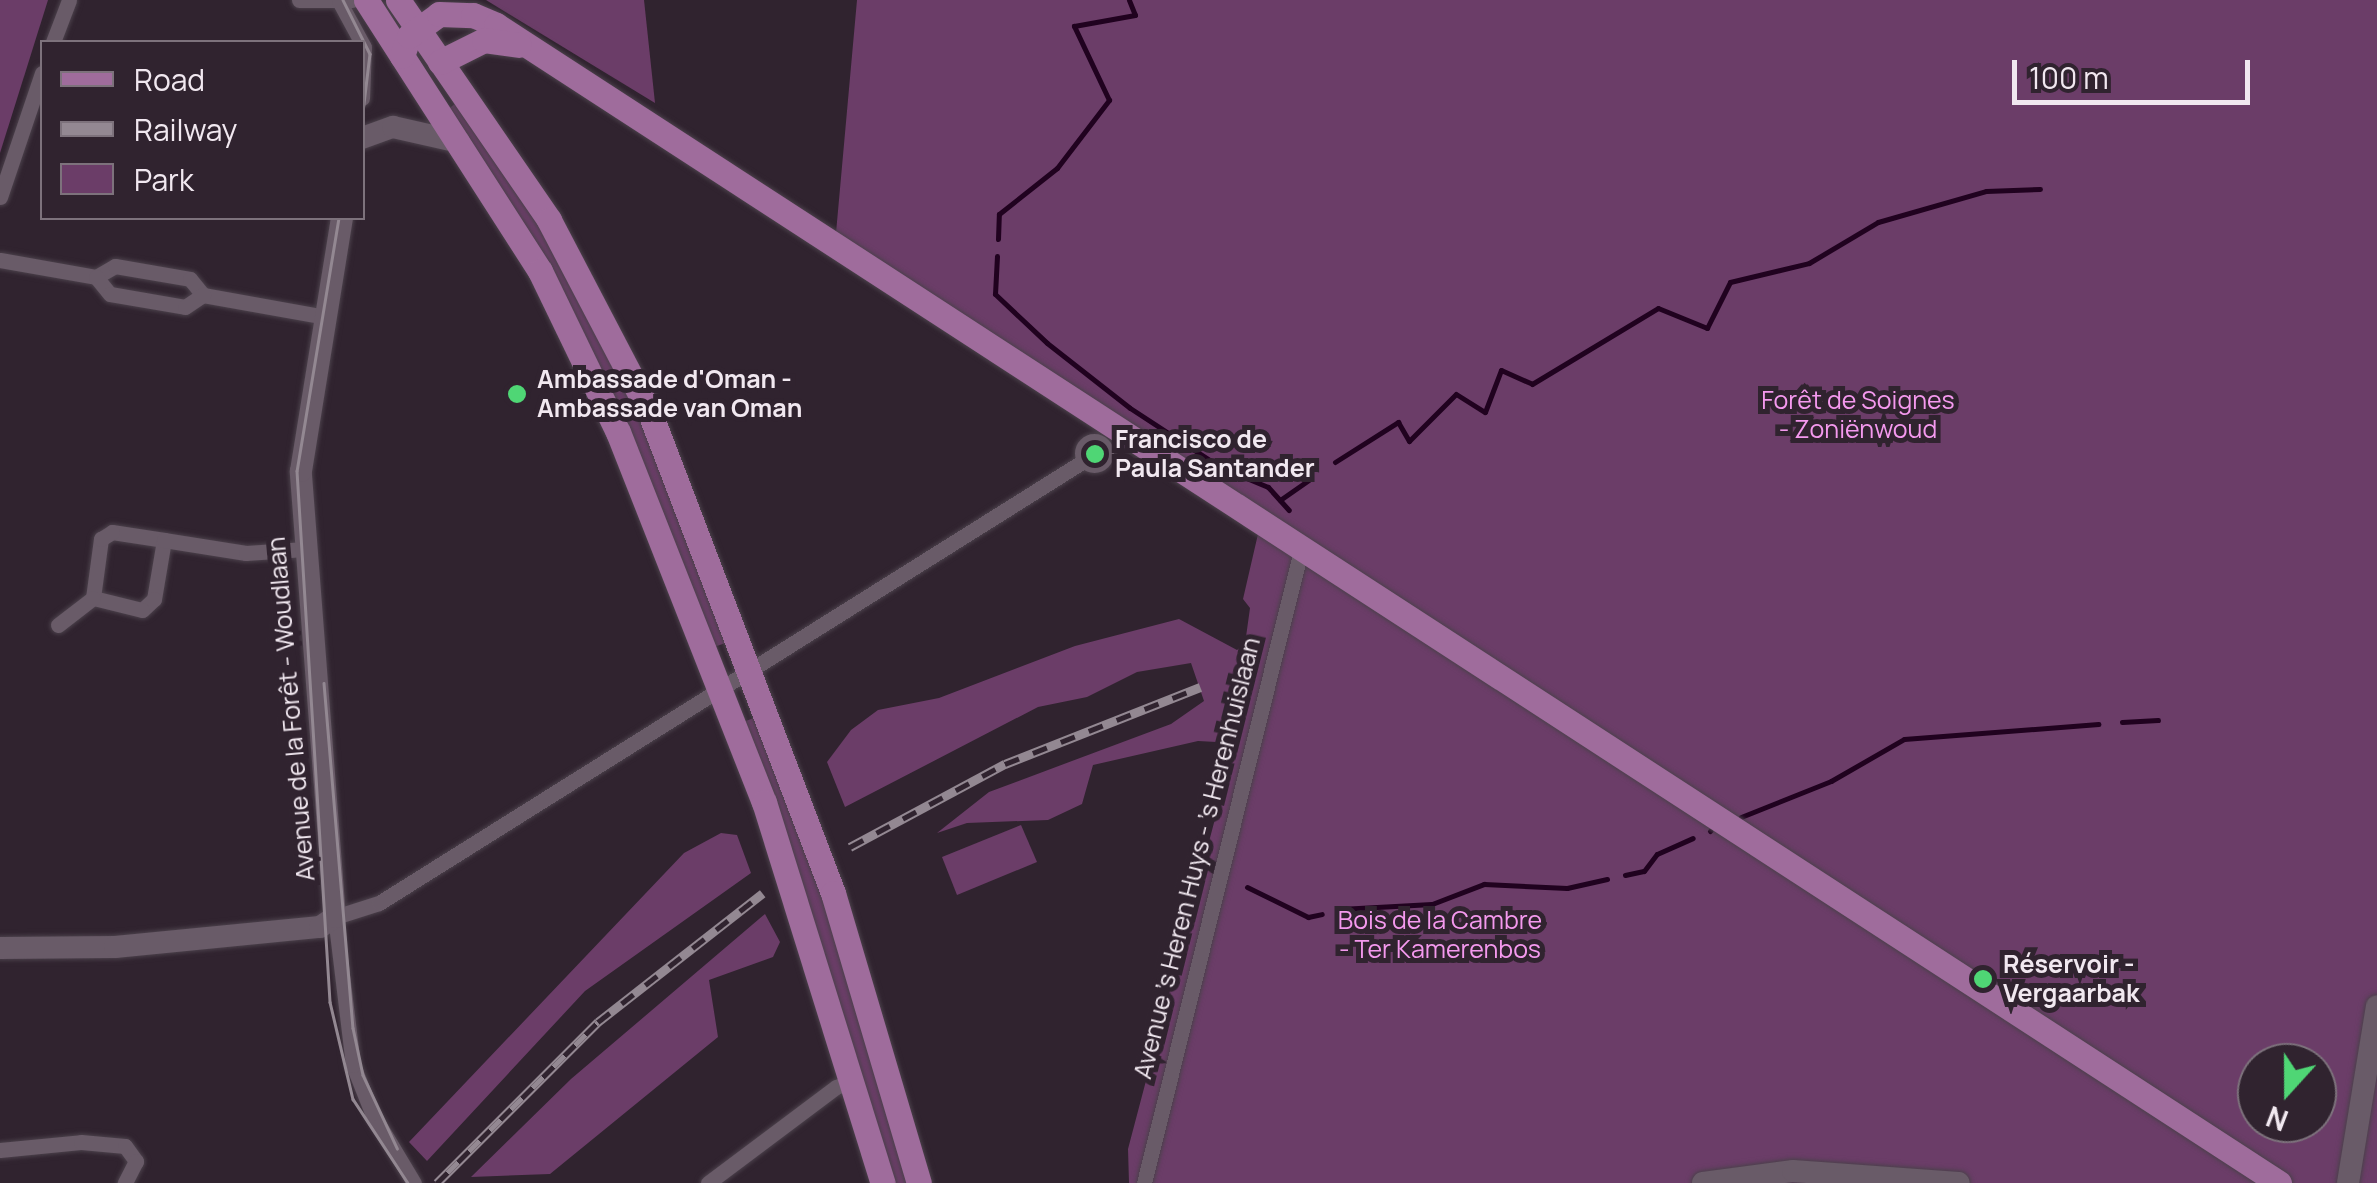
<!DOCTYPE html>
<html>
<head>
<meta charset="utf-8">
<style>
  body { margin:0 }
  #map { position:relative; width:2377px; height:1183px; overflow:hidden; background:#30232f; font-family:Manrope,sans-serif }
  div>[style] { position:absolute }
  .green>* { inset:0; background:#6b3d68 }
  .stream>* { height:5px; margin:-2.5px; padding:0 2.5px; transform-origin:2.5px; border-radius:2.5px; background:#20021f }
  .roads { filter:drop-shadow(0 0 2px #4b414b) drop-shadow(0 0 2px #4b414b) }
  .street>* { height:15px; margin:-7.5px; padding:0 7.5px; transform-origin:7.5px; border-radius:7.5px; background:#695b68 }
  .street>.ring { margin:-7.5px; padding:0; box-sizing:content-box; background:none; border:15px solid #695b68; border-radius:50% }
  .secondary>* { height:22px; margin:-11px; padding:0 11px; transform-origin:11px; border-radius:11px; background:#695b68 }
  .primary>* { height:25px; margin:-12.5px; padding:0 12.5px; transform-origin:12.5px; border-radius:12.5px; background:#9f6c9c }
  .tram>* { height:2.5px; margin:-1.25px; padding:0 1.25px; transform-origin:1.25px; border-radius:1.25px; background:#938892 }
  .rail>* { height:9px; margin-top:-4.5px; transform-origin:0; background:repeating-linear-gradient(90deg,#30232f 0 15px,#938892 0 30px); box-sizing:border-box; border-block:2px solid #938892 }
  .dots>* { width:28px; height:28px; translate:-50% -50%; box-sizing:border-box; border:5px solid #30232f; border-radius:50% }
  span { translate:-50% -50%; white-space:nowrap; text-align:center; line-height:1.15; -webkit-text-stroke:10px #30232f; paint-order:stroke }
  .poi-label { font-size:25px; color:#f1e8f0; font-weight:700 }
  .left { translate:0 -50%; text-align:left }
  .park-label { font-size:25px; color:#f499ee }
  .street-label { font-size:25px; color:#f1e8f0 }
  .legend { position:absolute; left:40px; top:40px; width:325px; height:180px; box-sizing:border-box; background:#30232f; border:2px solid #7d727c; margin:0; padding:12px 18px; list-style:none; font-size:30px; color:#f1e8f0 }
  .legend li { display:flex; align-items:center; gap:20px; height:50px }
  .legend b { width:50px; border:2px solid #7d727c }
  .north { position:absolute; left:2237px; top:1043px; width:100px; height:100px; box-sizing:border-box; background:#30232f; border:2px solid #7d727c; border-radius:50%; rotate:201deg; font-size:28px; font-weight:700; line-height:40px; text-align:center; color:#f1e8f0 }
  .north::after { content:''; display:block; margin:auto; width:35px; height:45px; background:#4fd675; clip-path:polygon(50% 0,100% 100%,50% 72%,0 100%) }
  .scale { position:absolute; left:2012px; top:60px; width:238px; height:45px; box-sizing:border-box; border:5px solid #f1e8f0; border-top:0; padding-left:12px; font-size:30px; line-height:35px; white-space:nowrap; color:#f1e8f0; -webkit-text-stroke:8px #30232f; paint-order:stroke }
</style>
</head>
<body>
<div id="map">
  <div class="green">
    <div style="clip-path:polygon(0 0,48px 0,0 153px)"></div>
    <div style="clip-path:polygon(487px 0,644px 0,655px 103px,486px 0)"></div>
    <div style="clip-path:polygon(evenodd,857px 0,2377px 0,2377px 1183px,1129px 1183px,1128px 1149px,1235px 743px,1198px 741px,1093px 765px,1082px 804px,1048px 820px,967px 823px,937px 833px,989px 792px,1171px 724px,1204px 701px,1191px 663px,1137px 672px,1087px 697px,1038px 707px,845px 807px,827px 762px,851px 730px,878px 710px,939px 698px,1075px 646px,1179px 619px,1237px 650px,1245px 644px,1250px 608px,1243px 599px,1261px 521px,835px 244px,857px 0,2257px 1063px,2317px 1063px,2317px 1123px,2257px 1123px,2257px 1063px)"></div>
    <div style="clip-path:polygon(460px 100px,529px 199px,619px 365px,734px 640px,714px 647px,447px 110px)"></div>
    <div style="clip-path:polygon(762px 715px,799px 818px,911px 1183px,890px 1183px,743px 722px)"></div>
    <div style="clip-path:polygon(1021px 825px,1037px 862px,957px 895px,942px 857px)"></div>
    <div style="clip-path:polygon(721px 833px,737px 835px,751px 873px,585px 991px,427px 1161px,409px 1142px,684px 853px)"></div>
    <div style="clip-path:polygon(765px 914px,780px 942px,773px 957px,709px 980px,718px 1037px,550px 1174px,471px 1177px,571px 1079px)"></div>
  </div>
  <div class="stream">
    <div style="left:998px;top:239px;width:25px;rotate:-88deg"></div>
    <div style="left:999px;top:214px;width:74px;rotate:-38.4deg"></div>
    <div style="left:1057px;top:168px;width:86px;rotate:-52.6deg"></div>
    <div style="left:1109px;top:100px;width:82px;rotate:-115.3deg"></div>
    <div style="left:1074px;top:26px;width:62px;rotate:-10.2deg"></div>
    <div style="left:1135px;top:15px;width:16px;rotate:-112deg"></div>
    <div style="left:997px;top:256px;width:38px;rotate:93deg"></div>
    <div style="left:995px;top:294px;width:71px;rotate:43.3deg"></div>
    <div style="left:1047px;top:343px;width:105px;rotate:38.1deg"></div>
    <div style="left:1130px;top:408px;width:108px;rotate:33.2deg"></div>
    <div style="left:1220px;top:467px;width:52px;rotate:22.6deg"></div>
    <div style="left:1268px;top:487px;width:31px;rotate:48deg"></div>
    <div style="left:1335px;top:462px;width:75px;rotate:-32.4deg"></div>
    <div style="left:1398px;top:422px;width:22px;rotate:60deg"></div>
    <div style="left:1409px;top:441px;width:66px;rotate:-45deg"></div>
    <div style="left:1456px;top:394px;width:34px;rotate:32deg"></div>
    <div style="left:1485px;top:412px;width:45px;rotate:-69.1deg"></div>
    <div style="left:1501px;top:370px;width:34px;rotate:24deg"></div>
    <div style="left:1532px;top:384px;width:147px;rotate:-31.1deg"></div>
    <div style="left:1658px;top:308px;width:53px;rotate:22.2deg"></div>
    <div style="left:1707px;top:328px;width:51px;rotate:-63.4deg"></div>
    <div style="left:1730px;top:282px;width:81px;rotate:-13.5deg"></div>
    <div style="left:1809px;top:263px;width:80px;rotate:-30.7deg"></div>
    <div style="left:1878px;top:222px;width:112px;rotate:-16deg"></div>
    <div style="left:1986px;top:191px;width:54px;rotate:-2.1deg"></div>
    <div style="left:1280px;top:500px;width:35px;rotate:-35deg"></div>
    <div style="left:2122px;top:722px;width:36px;rotate:-3deg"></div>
    <div style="left:1741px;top:817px;width:97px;rotate:-21.8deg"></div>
    <div style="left:1831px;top:781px;width:84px;rotate:-29.9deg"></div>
    <div style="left:1904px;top:739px;width:195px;rotate:-4.4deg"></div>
    <div style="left:1710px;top:831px;width:1px;rotate:-45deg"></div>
    <div style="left:1625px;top:875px;width:19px;rotate:-12deg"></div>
    <div style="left:1644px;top:871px;width:21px;rotate:-53deg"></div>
    <div style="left:1657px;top:854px;width:39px;rotate:-24deg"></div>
    <div style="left:1247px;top:887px;width:68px;rotate:26.2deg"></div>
    <div style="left:1308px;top:917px;width:14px;rotate:-12deg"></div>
    <div style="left:1340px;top:909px;width:92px;rotate:-3.1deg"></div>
    <div style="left:1432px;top:904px;width:56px;rotate:-21deg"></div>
    <div style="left:1484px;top:884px;width:83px;rotate:2.8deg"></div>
    <div style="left:1567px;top:888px;width:41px;rotate:-12.7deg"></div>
  </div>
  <div class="roads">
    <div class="street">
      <div style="left:299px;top:0;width:53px"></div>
      <div style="left:339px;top:1px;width:52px;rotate:61.5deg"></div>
      <div style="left:364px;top:47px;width:51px;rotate:92.2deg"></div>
      <div style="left:53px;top:42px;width:45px;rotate:-69.1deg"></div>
      <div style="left:0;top:197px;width:131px;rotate:-71.3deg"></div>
      <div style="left:0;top:260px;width:97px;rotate:10deg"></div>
      <div style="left:96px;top:277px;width:22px;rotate:-30deg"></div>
      <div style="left:115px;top:266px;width:76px;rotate:9.8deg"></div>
      <div style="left:190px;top:279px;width:21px;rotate:51deg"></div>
      <div style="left:203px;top:295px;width:124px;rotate:10.2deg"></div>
      <div style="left:96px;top:277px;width:22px;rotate:51deg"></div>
      <div style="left:110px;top:294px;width:76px;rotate:9.8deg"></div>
      <div style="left:185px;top:307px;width:22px;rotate:-34deg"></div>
      <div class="ring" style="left:1082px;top:441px;width:9px;height:9px"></div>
      <div style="left:112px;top:532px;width:53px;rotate:8.7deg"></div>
      <div style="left:164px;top:540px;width:60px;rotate:99.6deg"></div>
      <div style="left:154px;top:599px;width:16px;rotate:137deg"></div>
      <div style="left:142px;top:610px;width:50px;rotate:-166.2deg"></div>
      <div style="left:93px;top:598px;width:60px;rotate:-82.3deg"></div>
      <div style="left:101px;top:539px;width:13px;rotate:-32deg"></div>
      <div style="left:164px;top:540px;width:83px;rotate:9deg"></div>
      <div style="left:246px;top:553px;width:59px;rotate:-3.9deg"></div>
      <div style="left:58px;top:625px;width:44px;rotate:-37.6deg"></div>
      <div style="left:0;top:1150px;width:81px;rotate:-5.6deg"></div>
      <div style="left:81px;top:1142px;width:44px;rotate:5.2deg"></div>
      <div style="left:125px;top:1146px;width:19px;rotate:54deg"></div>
      <div style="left:136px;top:1161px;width:25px;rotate:117deg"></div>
      <div style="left:414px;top:1183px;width:82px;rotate:-121deg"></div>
      <div style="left:372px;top:1113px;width:52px;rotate:-111.6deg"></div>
      <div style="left:353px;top:1065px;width:149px;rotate:-96.9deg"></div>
      <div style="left:335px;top:917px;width:46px;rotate:-17.7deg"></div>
      <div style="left:379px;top:903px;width:830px;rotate:-32.1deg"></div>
      <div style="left:708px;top:1183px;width:160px;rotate:-36.9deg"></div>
      <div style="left:836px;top:1087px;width:20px;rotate:-20deg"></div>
      <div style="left:1144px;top:1183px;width:656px;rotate:-76.07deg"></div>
    </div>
    <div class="secondary">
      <div style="left:362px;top:138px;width:33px;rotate:-20deg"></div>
      <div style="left:393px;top:127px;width:68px;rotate:12.8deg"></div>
      <div style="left:0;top:948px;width:115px;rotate:-0.5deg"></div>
      <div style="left:115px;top:947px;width:206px;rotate:-5.6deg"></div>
      <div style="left:320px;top:927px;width:18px;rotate:-34deg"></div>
      <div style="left:335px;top:917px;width:447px;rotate:-94.4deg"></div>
      <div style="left:301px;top:471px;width:256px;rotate:-80.8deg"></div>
      <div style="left:1703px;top:1183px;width:91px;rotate:-7.6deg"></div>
      <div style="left:1793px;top:1171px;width:166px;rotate:4.1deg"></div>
      <div style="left:2348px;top:1183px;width:179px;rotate:-80.7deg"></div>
    </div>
    <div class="primary">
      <div style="left:366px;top:0;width:322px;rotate:57.3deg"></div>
      <div style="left:540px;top:271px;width:179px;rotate:64.2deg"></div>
      <div style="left:618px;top:432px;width:398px;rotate:68.5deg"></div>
      <div style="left:764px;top:802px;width:399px;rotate:72.7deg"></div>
      <div style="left:398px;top:0;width:267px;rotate:55.5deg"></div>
      <div style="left:549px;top:220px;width:218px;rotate:62.4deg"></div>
      <div style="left:650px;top:413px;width:514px;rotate:69.13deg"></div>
      <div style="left:833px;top:893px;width:302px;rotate:73.5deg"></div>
      <div style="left:402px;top:56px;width:21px;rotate:-71deg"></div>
      <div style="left:409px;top:36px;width:37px;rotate:-36deg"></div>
      <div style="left:439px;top:14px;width:34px;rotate:2deg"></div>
      <div style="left:473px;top:15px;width:25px;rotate:23deg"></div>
      <div style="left:496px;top:25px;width:2126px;rotate:33deg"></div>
      <div style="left:440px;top:62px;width:49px;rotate:-26.6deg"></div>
      <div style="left:484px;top:40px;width:35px;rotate:8deg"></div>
    </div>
  </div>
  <div class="tram">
    <div style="left:343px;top:0;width:60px;rotate:63.4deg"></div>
    <div style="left:370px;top:54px;width:66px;rotate:96.9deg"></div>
    <div style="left:339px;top:218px;width:256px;rotate:99.4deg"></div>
    <div style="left:297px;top:471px;width:532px;rotate:86.44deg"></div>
    <div style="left:330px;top:1002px;width:100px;rotate:76.7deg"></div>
    <div style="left:353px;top:1099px;width:100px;rotate:56.8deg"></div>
    <div style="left:324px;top:683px;width:346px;rotate:85.2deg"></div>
    <div style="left:353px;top:1028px;width:48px;rotate:78deg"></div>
    <div style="left:363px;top:1075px;width:81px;rotate:65deg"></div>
  </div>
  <div class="rail">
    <div style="left:850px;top:847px;width:176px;rotate:-28.2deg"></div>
    <div style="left:1005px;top:764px;width:210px;rotate:-21.5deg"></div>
    <div style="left:437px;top:1183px;width:228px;rotate:-45deg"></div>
    <div style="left:598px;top:1022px;width:209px;rotate:-38deg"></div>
  </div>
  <div class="dots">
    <div style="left:517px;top:394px;background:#4fd675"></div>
    <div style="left:1095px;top:454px;background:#4fd675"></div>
    <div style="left:1983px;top:979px;background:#4fd675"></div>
  </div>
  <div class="poi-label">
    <span class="left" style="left:537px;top:394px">Ambassade d'Oman -<br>Ambassade van Oman</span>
    <span class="left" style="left:1115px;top:454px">Francisco de<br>Paula Santander</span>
    <span class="left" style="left:2003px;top:979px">Réservoir -<br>Vergaarbak</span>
  </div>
  <div class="park-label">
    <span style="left:1858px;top:415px">Forêt de Soignes<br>- Zoniënwoud</span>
    <span style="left:1440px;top:935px">Bois de la Cambre<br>- Ter Kamerenbos</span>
  </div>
  <div class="street-label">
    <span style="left:291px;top:709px;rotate:-95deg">Avenue de la Forêt - Woudlaan</span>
    <span style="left:1197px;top:858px;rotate:-76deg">Avenue 's Heren Huys - 's Herenhuislaan</span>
  </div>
  <ul class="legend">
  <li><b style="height:12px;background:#9f6c9c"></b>Road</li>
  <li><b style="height:12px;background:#938892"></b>Railway</li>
  <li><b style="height:28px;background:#6b3d68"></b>Park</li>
  </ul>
  <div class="north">N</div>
  <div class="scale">100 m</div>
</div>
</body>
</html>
